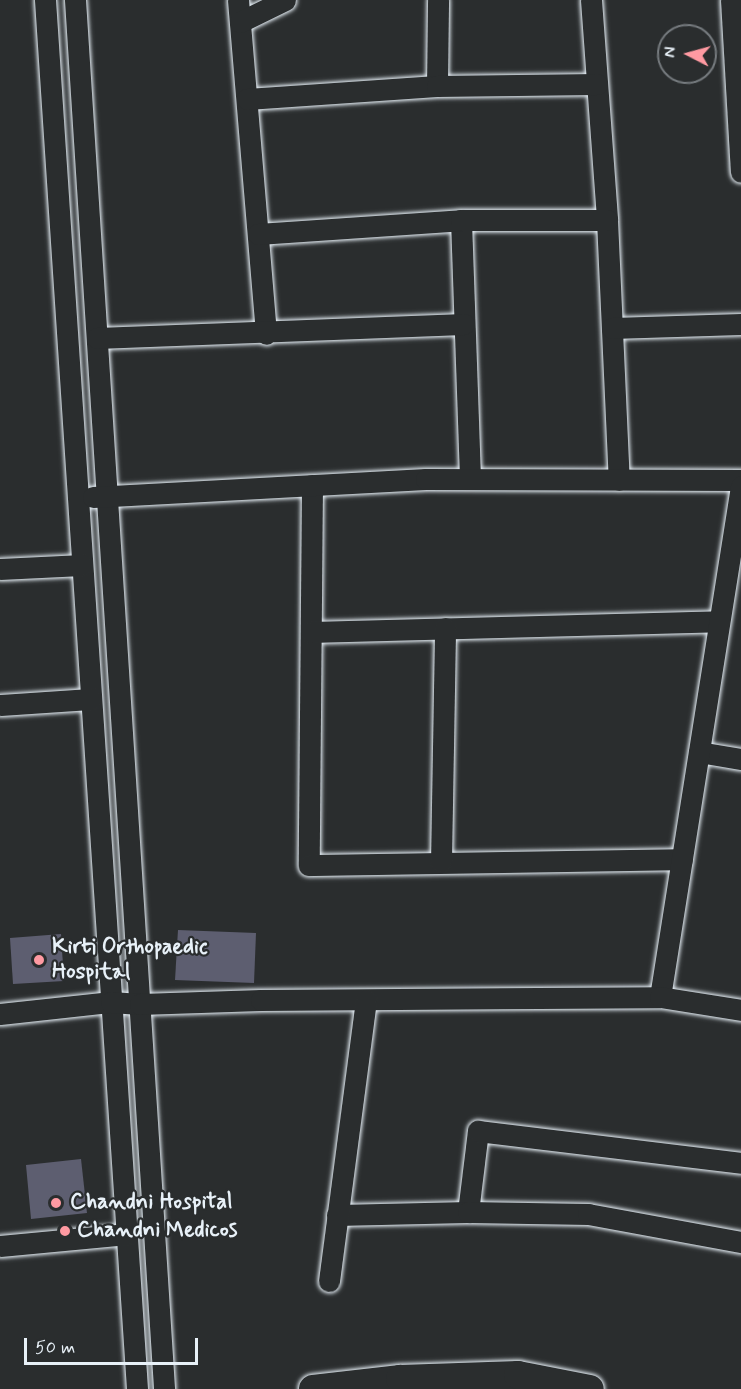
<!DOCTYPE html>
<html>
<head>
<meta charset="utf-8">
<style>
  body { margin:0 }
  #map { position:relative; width:741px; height:1389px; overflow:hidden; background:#2a2d2e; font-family:Mynerve,sans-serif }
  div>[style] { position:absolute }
  .building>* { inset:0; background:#5d5e70 }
  .roads { filter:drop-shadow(0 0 2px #e8f1f8) drop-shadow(0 0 2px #e8f1f8) }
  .street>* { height:21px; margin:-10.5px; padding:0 10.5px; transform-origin:10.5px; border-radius:10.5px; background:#2a2d2e }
  .secondary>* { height:28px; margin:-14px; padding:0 14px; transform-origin:14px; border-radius:14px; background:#2a2d2e }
  .dots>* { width:16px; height:16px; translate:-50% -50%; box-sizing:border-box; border:3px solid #2a2d2e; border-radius:50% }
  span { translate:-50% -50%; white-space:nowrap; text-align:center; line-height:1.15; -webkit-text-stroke:4.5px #2a2d2e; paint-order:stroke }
  .poi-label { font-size:22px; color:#e8f1f8; font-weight:700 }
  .left { translate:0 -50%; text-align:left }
  .north { position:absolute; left:657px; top:24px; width:60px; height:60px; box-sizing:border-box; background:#2a2d2e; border:2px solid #767b7f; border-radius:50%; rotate:276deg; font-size:16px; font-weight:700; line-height:24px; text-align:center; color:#e8f1f8 }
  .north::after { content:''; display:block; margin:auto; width:21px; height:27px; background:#ff9aa2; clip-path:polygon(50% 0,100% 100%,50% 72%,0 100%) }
  .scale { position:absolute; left:24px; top:1338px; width:174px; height:27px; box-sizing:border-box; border:3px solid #e8f1f8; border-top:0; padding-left:8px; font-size:18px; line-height:21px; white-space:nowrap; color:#e8f1f8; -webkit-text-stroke:4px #2a2d2e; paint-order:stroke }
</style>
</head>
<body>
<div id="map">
  <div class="building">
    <div style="clip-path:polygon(178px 930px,256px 933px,254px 983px,175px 980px)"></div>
    <div style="clip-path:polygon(61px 934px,64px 981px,13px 984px,10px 938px)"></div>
    <div style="clip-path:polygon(81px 1159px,87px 1213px,31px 1219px,26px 1165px)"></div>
  </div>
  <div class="roads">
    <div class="street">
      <div style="left:45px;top:0;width:1392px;rotate:86.21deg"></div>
      <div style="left:75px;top:0;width:1392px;rotate:86.33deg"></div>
      <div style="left:238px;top:0;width:335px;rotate:85.2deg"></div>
      <div style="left:591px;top:0;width:221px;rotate:85.8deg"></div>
      <div style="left:607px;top:220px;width:260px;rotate:87.4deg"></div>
      <div style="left:731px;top:0;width:172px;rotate:86.7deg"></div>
      <div style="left:240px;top:22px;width:50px;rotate:-26.1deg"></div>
      <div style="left:437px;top:86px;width:86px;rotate:-89.3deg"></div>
      <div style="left:247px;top:99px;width:190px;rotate:-3.9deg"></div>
      <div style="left:437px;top:86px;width:160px;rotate:-0.7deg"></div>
      <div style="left:461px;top:220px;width:259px;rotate:88deg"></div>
      <div style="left:258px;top:234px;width:203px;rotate:-3.9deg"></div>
      <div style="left:461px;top:220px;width:146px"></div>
      <div style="left:612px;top:328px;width:129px;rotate:-1.8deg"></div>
      <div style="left:97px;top:338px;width:367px;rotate:-2.2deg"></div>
      <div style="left:312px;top:485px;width:380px;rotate:90.5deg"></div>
      <div style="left:309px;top:865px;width:373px;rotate:-0.9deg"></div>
      <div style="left:93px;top:497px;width:333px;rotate:-3.1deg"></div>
      <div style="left:426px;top:479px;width:315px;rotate:0.2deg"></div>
      <div style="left:0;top:569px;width:82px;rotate:-2.8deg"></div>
      <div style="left:311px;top:632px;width:408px;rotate:-1.5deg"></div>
      <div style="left:0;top:705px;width:91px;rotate:-3.8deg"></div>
      <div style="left:699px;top:752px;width:43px;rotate:9.5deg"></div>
      <div style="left:441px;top:862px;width:234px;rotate:-89deg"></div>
      <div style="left:660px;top:997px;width:517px;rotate:-80.99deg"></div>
      <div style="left:0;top:1014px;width:112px;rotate:-6.2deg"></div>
      <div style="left:111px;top:1002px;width:29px;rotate:4deg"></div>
      <div style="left:140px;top:1004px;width:121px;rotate:-1.9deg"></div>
      <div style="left:261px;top:1000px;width:399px;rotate:-0.4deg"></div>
      <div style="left:660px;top:997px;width:82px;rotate:9.1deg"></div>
      <div style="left:468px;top:1212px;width:82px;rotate:-83deg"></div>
      <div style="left:478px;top:1131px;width:265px;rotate:6.9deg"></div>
      <div style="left:337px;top:1215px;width:131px;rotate:-1.3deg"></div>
      <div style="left:468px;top:1212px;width:120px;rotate:1deg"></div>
      <div style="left:588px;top:1214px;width:156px;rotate:10.4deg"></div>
      <div style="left:0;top:1246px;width:128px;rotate:-5.4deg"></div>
      <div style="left:329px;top:1281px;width:283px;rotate:-82.5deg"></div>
    </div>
    <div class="secondary">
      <div style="left:313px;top:1389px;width:88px;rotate:-6.6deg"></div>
      <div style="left:400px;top:1379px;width:118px;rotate:-1.9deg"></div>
      <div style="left:518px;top:1375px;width:73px;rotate:11deg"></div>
    </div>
  </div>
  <div class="dots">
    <div style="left:39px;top:960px;background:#ff9aa2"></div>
    <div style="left:56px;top:1203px;background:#ff9aa2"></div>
    <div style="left:65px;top:1231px;background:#ff9aa2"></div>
  </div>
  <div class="poi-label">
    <span class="left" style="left:52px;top:960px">Kirti Orthopaedic<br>Hospital</span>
    <span class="left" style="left:70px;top:1203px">Chandni Hospital</span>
    <span class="left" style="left:77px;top:1231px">Chandni Medicos</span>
  </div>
  <div class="north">N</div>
  <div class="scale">50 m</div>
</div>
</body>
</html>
